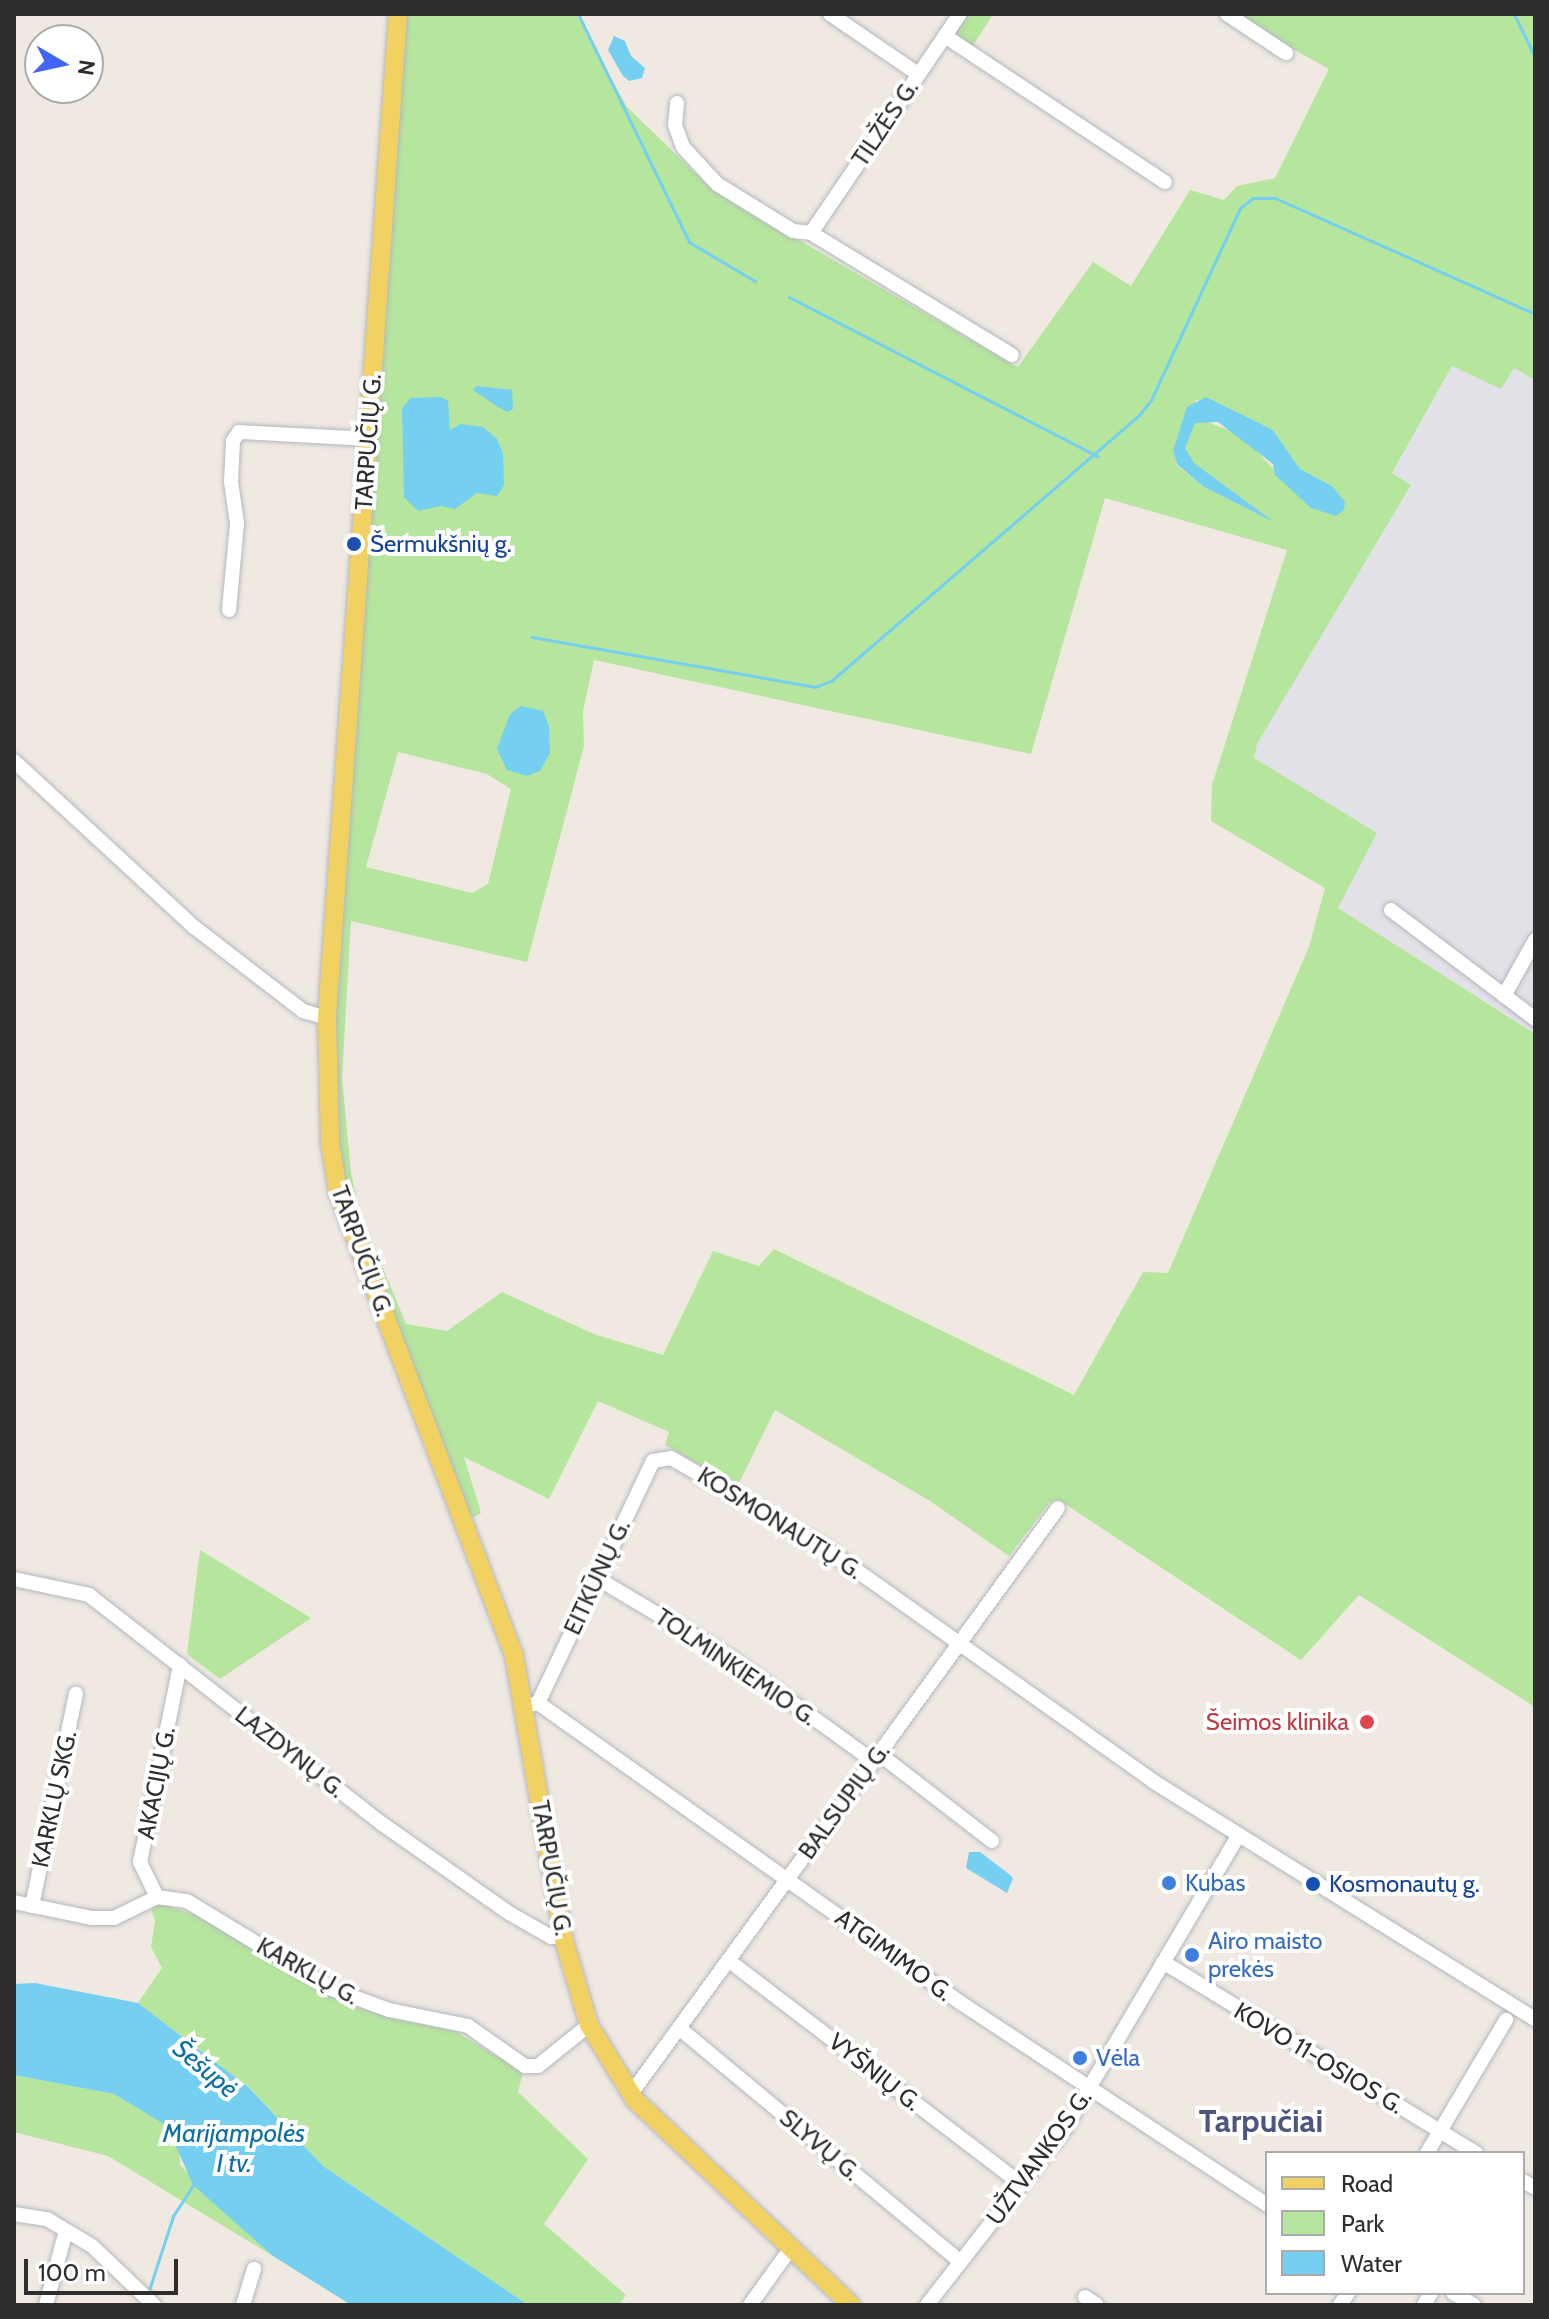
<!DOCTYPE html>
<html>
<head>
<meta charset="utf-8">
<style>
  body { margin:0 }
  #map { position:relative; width:1549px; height:2319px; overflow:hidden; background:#efe9e1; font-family:Cabin,sans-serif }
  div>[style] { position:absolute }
  .industrial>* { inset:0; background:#e3e1e8 }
  .green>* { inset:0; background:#b6e59e }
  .water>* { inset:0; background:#75cff0 }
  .stream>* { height:3px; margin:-1.5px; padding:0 1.5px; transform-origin:1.5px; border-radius:1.5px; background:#75cff0 }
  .roads { filter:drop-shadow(0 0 2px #b4b7c1) drop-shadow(0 0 2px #b4b7c1) }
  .minor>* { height:14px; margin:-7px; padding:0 7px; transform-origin:7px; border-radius:7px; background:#fff }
  .major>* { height:18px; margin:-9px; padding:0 9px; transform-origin:9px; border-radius:9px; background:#f2d163 }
  .dots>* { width:22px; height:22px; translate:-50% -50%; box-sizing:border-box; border:4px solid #fff; border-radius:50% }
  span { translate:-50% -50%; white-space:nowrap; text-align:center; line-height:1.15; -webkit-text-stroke:8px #fff; paint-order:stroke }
  .street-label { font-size:24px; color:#2e2e2e }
  .transit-label { font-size:24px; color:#164399 }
  .left { translate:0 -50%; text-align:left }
  .health-label { font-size:24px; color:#be3a42 }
  .right { translate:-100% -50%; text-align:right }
  .shop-label { font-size:24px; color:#366cbe }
  .water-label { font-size:26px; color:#0d6fa3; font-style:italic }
  .district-label { font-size:32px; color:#4d5680; font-weight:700 }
  .frame { position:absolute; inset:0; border:16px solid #2e2e2e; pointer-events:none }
  .legend { position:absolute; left:1265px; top:2151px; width:260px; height:144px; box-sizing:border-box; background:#fff; border:2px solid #ababab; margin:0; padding:10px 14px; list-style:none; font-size:24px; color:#2e2e2e }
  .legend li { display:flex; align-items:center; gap:16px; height:40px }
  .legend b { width:40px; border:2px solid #ababab }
  .north { position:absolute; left:24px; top:24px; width:80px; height:80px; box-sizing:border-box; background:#fff; border:2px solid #ababab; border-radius:50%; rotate:99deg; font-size:22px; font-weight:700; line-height:32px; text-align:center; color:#2e2e2e }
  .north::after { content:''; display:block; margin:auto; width:28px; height:36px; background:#4264fb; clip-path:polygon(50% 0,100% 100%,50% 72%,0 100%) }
  .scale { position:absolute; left:24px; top:2259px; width:154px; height:36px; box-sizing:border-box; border:4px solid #2e2e2e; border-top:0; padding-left:10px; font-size:24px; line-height:28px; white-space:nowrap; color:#2e2e2e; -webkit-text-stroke:6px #fff; paint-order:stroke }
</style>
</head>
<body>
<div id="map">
  <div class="industrial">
    <div style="clip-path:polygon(1452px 366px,1501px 389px,1514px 368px,1535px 380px,1535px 1034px,1338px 908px,1254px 759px,1257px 744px,1411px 485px,1392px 474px)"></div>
  </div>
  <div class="green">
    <div style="clip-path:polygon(evenodd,404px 14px,576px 14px,627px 107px,714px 191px,1018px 367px,1093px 262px,1131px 286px,1190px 190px,1224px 200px,1237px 186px,1275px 178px,1329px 69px,1230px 14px,1535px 14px,1535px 380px,1514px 368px,1501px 389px,1452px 366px,1392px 473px,1411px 485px,1257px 744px,1254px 758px,1377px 833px,1338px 908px,1535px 1034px,1535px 1707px,1359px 1595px,1301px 1660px,1059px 1500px,1050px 1502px,1009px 1556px,930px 1501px,775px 1410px,737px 1487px,665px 1445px,669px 1432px,598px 1401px,549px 1499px,464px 1457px,481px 1513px,471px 1518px,338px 1170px,332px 1067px,404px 14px,1196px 399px,1273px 430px,1300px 469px,1332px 486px,1311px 508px,1241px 435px,1205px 421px,1195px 423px,1186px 438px,1184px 448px,1194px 463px,1269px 519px,1204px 487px,1177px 465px,1196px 399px,404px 14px,1105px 498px,1287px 550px,1212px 785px,1211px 821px,1325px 888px,1309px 947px,1168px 1273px,1143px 1272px,1074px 1395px,774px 1249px,759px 1266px,713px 1251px,663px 1355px,594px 1334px,502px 1292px,447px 1331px,406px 1324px,360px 1212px,351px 1173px,342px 1078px,351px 921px,527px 962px,584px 746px,583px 711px,594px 660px,1031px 754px,1105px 498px,404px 14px,398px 752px,487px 774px,511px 789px,488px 884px,472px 893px,366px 867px,398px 752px)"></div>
    <div style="clip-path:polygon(960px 14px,993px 14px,969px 52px,945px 36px)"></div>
    <div style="clip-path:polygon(200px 1550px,311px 1618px,220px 1679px,187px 1654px)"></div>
    <div style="clip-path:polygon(162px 1904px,201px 1917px,354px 2007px,455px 2031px,523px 2072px,518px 2092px,588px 2159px,544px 2224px,626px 2295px,619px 2305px,528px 2305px,323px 2166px,248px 2087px,138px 2003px,162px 1968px,151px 1947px,155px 1921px,151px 1907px)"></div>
    <div style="clip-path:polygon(14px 2075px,114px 2094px,167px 2126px,179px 2144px,180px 2165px,273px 2256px,108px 2156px,14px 2132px)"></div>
  </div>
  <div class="water">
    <div style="clip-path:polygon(614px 36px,625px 41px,631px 56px,645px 68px,642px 78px,629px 81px,623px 76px,608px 50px)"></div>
    <div style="clip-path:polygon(477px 386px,512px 390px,513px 409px,507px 412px,498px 407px,473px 390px)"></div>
    <div style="clip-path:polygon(441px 397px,448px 401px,450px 430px,461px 424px,483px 427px,497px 439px,503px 453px,504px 485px,497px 496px,477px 493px,455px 509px,441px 506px,418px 511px,404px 497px,402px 409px,410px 398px)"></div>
    <div style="clip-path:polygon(1206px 397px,1273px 430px,1300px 469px,1332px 486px,1345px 502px,1344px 510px,1336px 516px,1311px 508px,1275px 475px,1273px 464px,1218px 422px,1195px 423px,1185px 448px,1194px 463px,1274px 522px,1204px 487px,1178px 465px,1173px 451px,1187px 407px)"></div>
    <div style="clip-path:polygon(521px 706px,543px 711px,549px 726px,550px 753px,540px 771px,527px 776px,507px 770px,497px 749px,510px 714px)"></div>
    <div style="clip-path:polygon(969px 1852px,980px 1852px,1009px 1874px,1013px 1878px,1007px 1893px,966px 1868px)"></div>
    <div style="clip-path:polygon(35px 1983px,138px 2003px,248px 2087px,323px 2166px,528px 2305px,351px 2305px,273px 2256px,193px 2185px,167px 2126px,114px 2094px,14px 2075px,14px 1984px)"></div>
  </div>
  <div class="stream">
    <div style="left:578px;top:14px;width:254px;rotate:64deg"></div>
    <div style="left:689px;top:242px;width:77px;rotate:30.6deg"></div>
    <div style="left:1514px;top:14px;width:48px;rotate:64deg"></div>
    <div style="left:789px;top:297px;width:347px;rotate:27.3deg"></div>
    <div style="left:532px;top:637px;width:287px;rotate:10deg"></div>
    <div style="left:815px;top:687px;width:17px;rotate:-21deg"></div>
    <div style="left:831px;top:681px;width:407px;rotate:-40.8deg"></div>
    <div style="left:1139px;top:415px;width:19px;rotate:-51deg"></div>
    <div style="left:1151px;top:400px;width:212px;rotate:-65.1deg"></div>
    <div style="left:1240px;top:208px;width:16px;rotate:-38deg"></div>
    <div style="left:1253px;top:198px;width:22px"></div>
    <div style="left:1275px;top:198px;width:285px;rotate:24deg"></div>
    <div style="left:149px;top:2290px;width:78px;rotate:-72deg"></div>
    <div style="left:173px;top:2216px;width:37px;rotate:-57deg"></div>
  </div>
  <div class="roads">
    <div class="minor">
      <div style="left:830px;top:14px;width:107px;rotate:34.3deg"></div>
      <div style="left:1227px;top:14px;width:71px;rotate:33.5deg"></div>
      <div style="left:945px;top:36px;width:264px;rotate:33.6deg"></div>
      <div style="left:677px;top:103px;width:22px;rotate:95deg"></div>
      <div style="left:675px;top:125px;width:23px;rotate:70deg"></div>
      <div style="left:683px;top:147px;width:50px;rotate:47.4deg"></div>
      <div style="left:717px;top:184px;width:89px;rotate:31.7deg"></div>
      <div style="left:793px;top:231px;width:18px;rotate:6deg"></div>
      <div style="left:811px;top:233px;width:235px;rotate:31.3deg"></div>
      <div style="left:811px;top:233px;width:265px;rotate:-55.8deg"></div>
      <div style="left:229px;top:610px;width:87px;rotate:-84.7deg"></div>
      <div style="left:237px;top:523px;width:41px;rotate:-98.3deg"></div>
      <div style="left:231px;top:482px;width:41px;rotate:-87.2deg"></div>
      <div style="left:233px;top:441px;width:11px;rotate:-56deg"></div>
      <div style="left:239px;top:432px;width:129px;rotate:3.1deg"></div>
      <div style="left:14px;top:761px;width:245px;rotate:42.7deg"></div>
      <div style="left:194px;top:927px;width:138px;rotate:37.6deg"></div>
      <div style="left:303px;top:1011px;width:25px;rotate:16deg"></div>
      <div style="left:1391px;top:910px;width:181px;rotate:37.1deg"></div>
      <div style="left:1504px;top:996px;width:64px;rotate:-61deg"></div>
      <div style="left:595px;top:1577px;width:156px;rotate:30.8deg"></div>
      <div style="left:729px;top:1657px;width:178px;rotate:35.8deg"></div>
      <div style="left:14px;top:1579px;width:77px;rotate:12deg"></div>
      <div style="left:89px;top:1595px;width:370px;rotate:38deg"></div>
      <div style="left:381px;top:1823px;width:156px;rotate:35.1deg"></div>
      <div style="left:509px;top:1913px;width:48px;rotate:29.7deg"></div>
      <div style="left:551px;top:1937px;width:12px"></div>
      <div style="left:538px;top:1703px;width:268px;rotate:-64.6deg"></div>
      <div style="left:653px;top:1461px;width:18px;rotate:-9deg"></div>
      <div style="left:671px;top:1458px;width:170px;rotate:30deg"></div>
      <div style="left:818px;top:1543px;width:412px;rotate:35.4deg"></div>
      <div style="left:1154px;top:1782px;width:449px;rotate:31.9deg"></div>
      <div style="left:530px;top:1705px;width:8px;rotate:-14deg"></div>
      <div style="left:538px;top:1703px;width:519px;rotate:35.35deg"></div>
      <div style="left:961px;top:2003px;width:367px;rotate:33.4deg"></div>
      <div style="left:878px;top:1753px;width:144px;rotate:37.7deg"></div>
      <div style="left:157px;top:1897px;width:39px;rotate:-116deg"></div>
      <div style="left:140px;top:1862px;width:201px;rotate:-78.5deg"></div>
      <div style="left:14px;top:1902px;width:80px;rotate:11.6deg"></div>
      <div style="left:92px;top:1918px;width:22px"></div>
      <div style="left:114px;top:1918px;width:48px;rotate:-26deg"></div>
      <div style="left:157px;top:1897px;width:30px;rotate:8deg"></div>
      <div style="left:187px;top:1901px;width:170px;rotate:31.3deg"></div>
      <div style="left:332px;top:1989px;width:61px;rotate:20.2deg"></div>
      <div style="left:389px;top:2010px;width:81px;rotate:11.4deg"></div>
      <div style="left:468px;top:2026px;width:70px;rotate:35.1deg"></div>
      <div style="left:525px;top:2066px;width:13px"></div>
      <div style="left:538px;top:2066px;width:65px;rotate:-38.8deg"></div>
      <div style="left:32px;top:1906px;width:217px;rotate:-78.3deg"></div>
      <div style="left:728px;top:1960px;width:370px;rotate:37.4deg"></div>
      <div style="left:1163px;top:1962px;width:367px;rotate:31.4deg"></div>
      <div style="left:679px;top:2028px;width:366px;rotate:39.7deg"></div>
      <div style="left:630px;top:2095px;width:726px;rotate:-53.9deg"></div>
      <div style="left:1427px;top:2153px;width:155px;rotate:-59.3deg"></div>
      <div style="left:1523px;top:2181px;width:14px;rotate:30deg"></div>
      <div style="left:14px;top:2214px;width:33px;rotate:9deg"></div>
      <div style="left:47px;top:2219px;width:52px;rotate:31deg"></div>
      <div style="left:92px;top:2246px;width:86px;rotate:43.6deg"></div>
      <div style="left:1453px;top:2293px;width:24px;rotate:30deg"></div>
      <div style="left:1085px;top:2297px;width:14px;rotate:34deg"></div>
      <div style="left:46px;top:2305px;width:73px;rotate:-75deg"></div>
      <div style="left:243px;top:2305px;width:38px;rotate:-73deg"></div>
      <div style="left:750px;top:2305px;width:70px;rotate:-54.3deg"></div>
      <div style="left:927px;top:2305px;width:226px;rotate:-52deg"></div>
      <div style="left:1066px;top:2127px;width:338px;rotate:-59.4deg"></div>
      <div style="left:1340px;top:2305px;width:14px;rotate:-56deg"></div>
      <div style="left:1424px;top:2305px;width:14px;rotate:-60deg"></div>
    </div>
    <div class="major">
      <div style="left:398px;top:14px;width:1007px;rotate:94.05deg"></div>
      <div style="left:327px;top:1018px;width:124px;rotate:88.6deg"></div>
      <div style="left:330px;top:1142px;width:51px;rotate:80.9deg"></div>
      <div style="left:338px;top:1192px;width:495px;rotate:69.2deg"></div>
      <div style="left:514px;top:1655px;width:286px;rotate:80.1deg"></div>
      <div style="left:563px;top:1937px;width:92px;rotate:73.5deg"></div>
      <div style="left:589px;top:2025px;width:88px;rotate:58.5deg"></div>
      <div style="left:635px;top:2100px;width:298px;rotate:43.5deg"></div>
    </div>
  </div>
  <div class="dots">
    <div style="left:354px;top:544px;background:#1a4fb4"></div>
    <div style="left:1367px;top:1722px;background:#e0444e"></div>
    <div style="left:1169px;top:1883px;background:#3f7fe0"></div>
    <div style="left:1313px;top:1884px;background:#1a4fb4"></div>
    <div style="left:1192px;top:1955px;background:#3f7fe0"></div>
    <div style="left:1080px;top:2058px;background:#3f7fe0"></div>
  </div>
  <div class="street-label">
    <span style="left:885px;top:123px;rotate:-56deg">TILŽĖS G.</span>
    <span style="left:368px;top:442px;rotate:-86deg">TARPUČIŲ G.</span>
    <span style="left:362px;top:1251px;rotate:70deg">TARPUČIŲ G.</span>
    <span style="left:780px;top:1523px;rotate:32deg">KOSMONAUTŲ G.</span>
    <span style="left:597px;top:1577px;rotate:-65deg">EITKŪNŲ G.</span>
    <span style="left:736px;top:1667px;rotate:34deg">TOLMINKIEMIO G.</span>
    <span style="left:290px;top:1752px;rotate:38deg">LAZDYNŲ G.</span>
    <span style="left:156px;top:1783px;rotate:-79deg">AKACIJŲ G.</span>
    <span style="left:54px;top:1799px;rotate:-78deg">KARKLŲ SKG.</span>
    <span style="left:844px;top:1801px;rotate:-54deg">BALSUPIŲ G.</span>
    <span style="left:552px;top:1868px;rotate:80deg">TARPUČIŲ G.</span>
    <span style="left:894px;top:1955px;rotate:36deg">ATGIMIMO G.</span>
    <span style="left:308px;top:1971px;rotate:29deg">KARKLŲ G.</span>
    <span style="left:1319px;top:2058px;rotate:31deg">KOVO 11-OSIOS G.</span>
    <span style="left:875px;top:2072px;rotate:38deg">VYŠNIŲ G.</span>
    <span style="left:820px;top:2145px;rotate:40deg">SLYVŲ G.</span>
    <span style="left:1039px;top:2157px;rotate:-54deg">UŽTVANKOS G.</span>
  </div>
  <div class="transit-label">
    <span class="left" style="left:370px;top:544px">Šermukšnių g.</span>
    <span class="left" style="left:1329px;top:1884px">Kosmonautų g.</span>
  </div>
  <div class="health-label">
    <span class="right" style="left:1349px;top:1722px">Šeimos klinika</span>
  </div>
  <div class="shop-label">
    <span class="left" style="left:1185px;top:1883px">Kubas</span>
    <span class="left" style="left:1208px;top:1955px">Airo maisto<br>prekės</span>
    <span class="left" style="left:1096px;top:2058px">Vėla</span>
  </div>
  <div class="water-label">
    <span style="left:205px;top:2069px;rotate:40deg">Šešupė</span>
    <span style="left:234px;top:2149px">Marijampolės<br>I tv.</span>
  </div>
  <div class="district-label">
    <span style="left:1261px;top:2121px">Tarpučiai</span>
  </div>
  <div class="frame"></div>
  <ul class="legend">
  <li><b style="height:10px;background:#f2d163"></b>Road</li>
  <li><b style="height:22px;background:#b6e59e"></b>Park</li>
  <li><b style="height:22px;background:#75cff0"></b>Water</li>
  </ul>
  <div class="north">N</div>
  <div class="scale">100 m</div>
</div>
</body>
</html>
